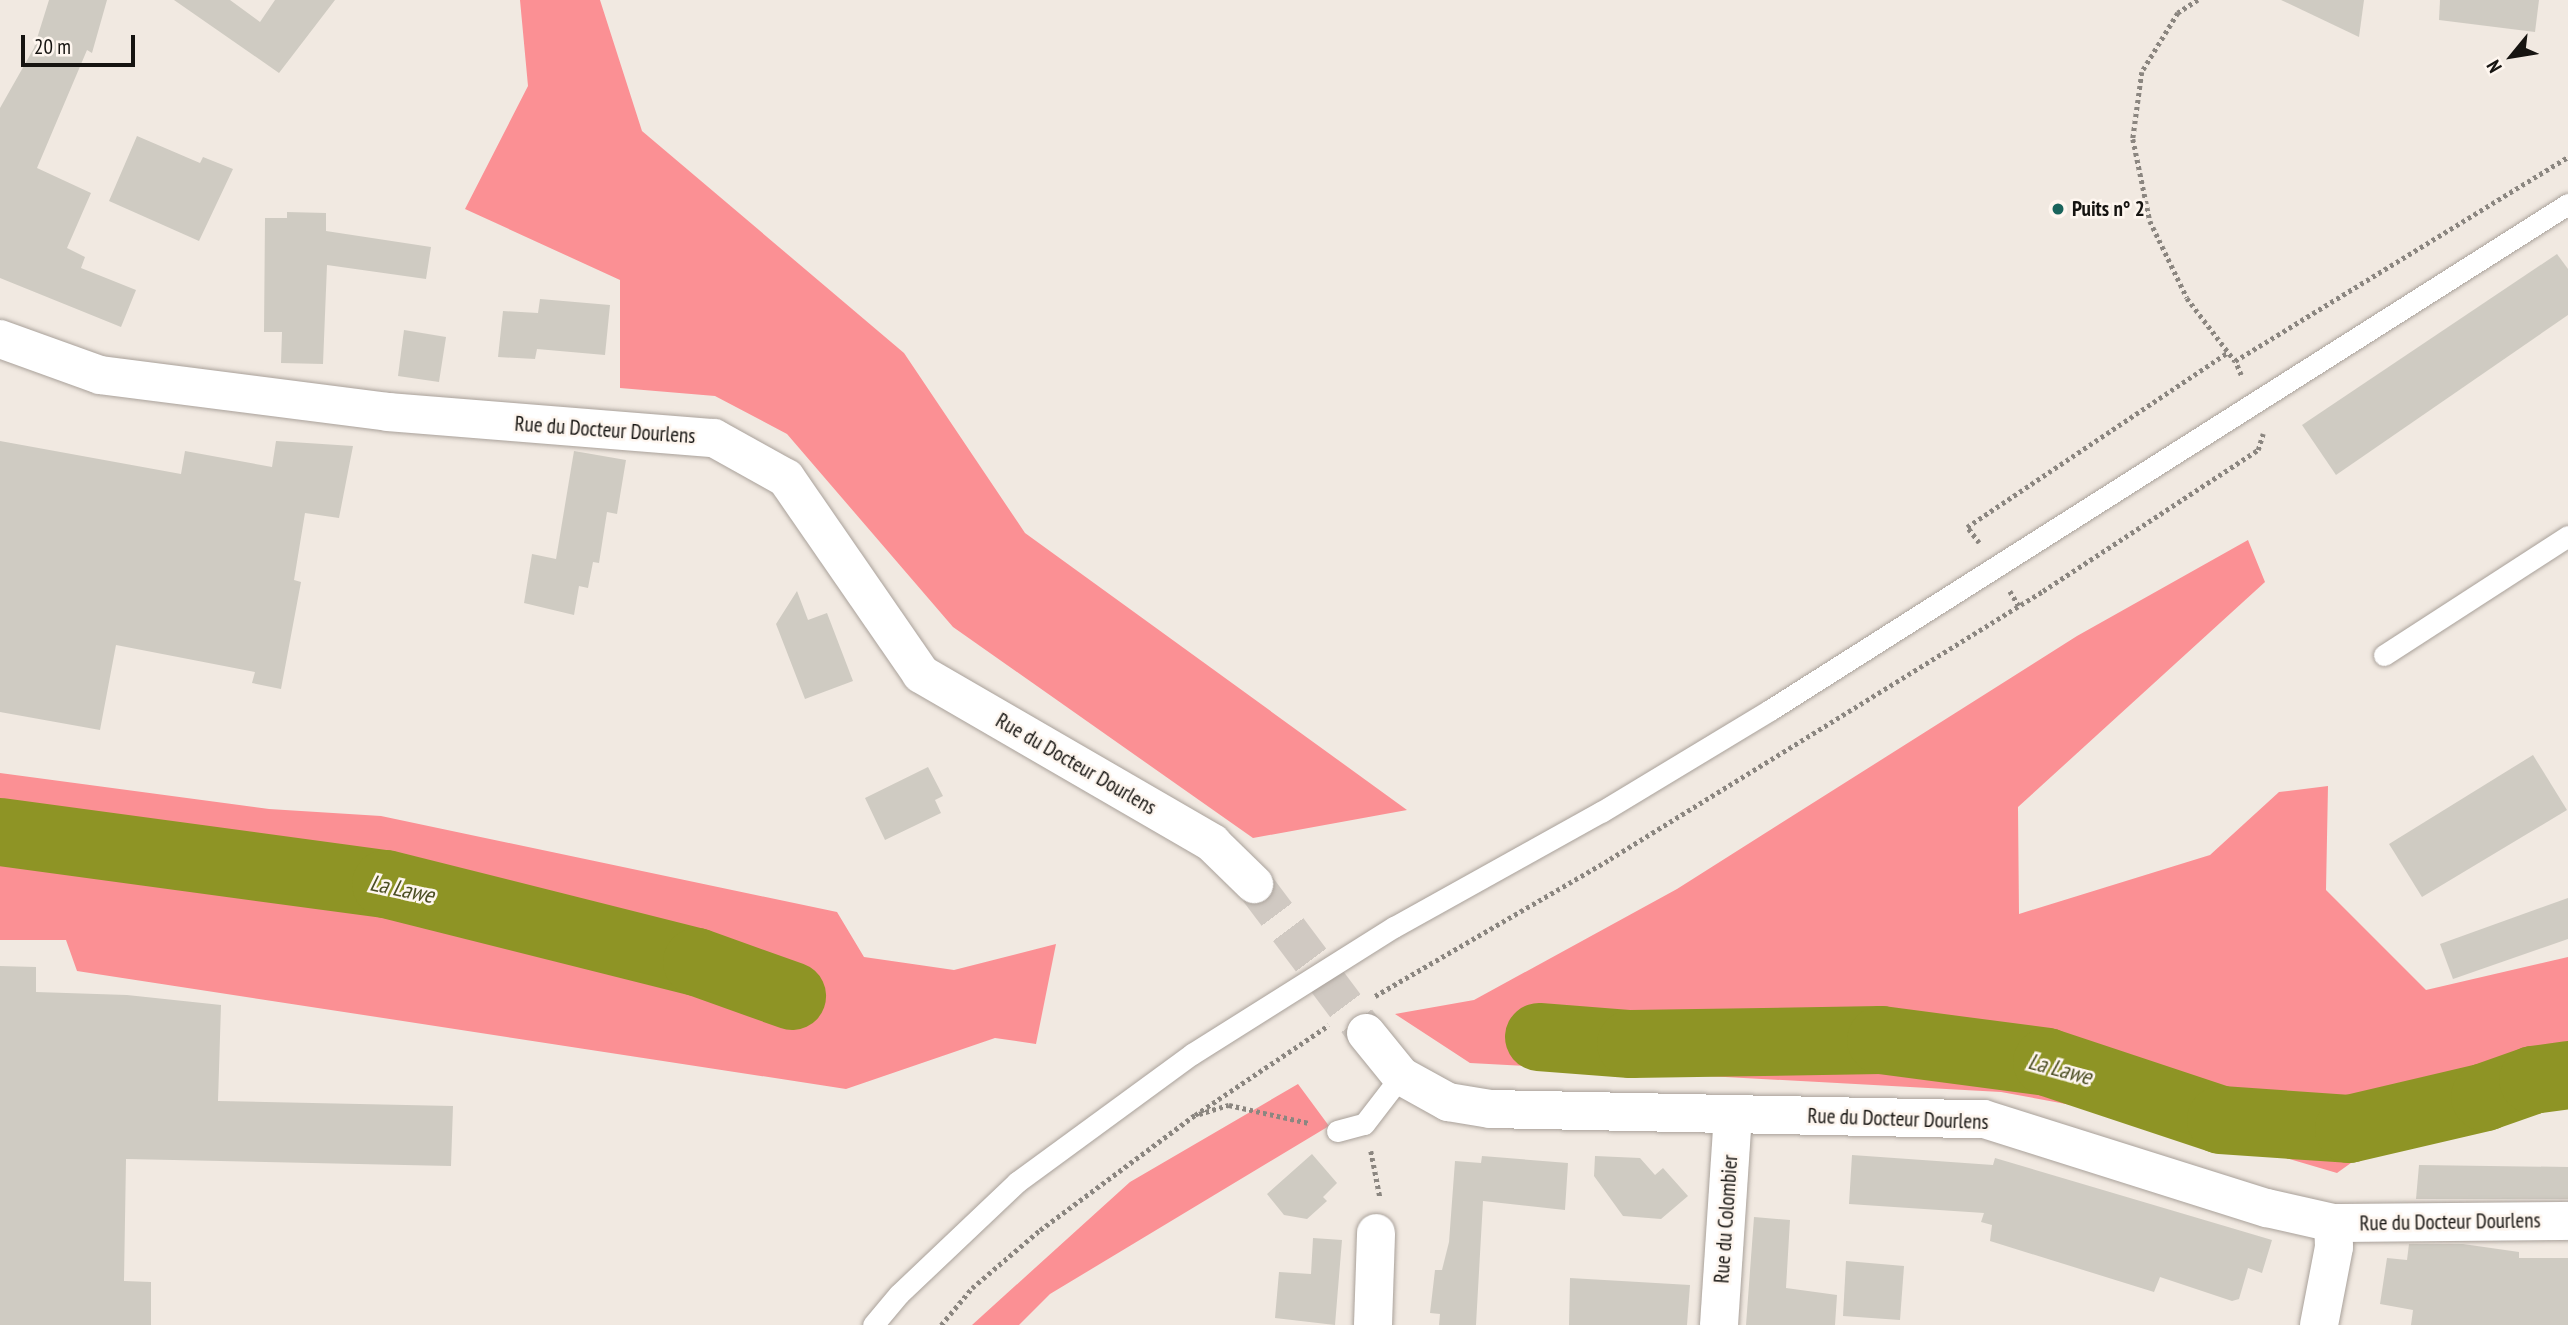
<!DOCTYPE html>
<html>
<head>
<meta charset="utf-8">
<style>
  body { margin:0 }
  #map { position:relative; width:2568px; height:1325px; overflow:hidden; background:#f1e9e1; font-family:"PT Sans Narrow",sans-serif }
  div>[style] { position:absolute }
  .forest>* { inset:0; background:#fb9094 }
  .river>* { height:68px; margin:-34px; padding:0 34px; transform-origin:34px; border-radius:34px; background:#8e9425 }
  .building>* { inset:0; background:#cfcbc2 }
  .secondary-tunnel>* { height:38px; margin-top:-19px; transform-origin:0; background:repeating-linear-gradient(90deg,#d0c9c2 0 38px,transparent 0 57px) }
  .path>* { height:4.5px; margin-top:-2.25px; transform-origin:0; background:repeating-linear-gradient(90deg,#8b8680 0 3.5px,transparent 0 7px) }
  .roads { filter:drop-shadow(0 0 2px #a9a19a) drop-shadow(0 0 2px #a9a19a) }
  .lane>* { height:21px; margin:-10.5px; padding:0 10.5px; transform-origin:10.5px; border-radius:10.5px; background:#fff }
  .street>* { height:38px; margin:-19px; padding:0 19px; transform-origin:19px; border-radius:19px; background:#fff }
  .secondary>* { height:38px; margin:-19px; padding:0 19px; transform-origin:19px; border-radius:19px; background:#fff }
  .dots>* { width:19px; height:19px; translate:-50% -50%; box-sizing:border-box; border:4px solid #fef6ef; border-radius:50% }
  span { translate:-50% -50%; white-space:nowrap; text-align:center; line-height:1.15; -webkit-text-stroke:5px #fef6ef; paint-order:stroke }
  .poi-label { font-size:21px; color:#161411; font-weight:700 }
  .left { translate:0 -50%; text-align:left }
  .street-label { font-size:21px; color:#161411 }
  .water-label { font-size:23px; color:#4b4e23; font-style:italic }
  .north { position:absolute; left:2477px; top:21px; width:70px; height:70px; -webkit-text-stroke:5px #fef6ef; paint-order:stroke; rotate:240deg; font-size:19px; font-weight:700; line-height:28px; text-align:center; color:#161411 }
  .north::after { content:''; display:block; margin:auto; width:24px; height:32px; background:#161411; clip-path:polygon(50% 0,100% 100%,50% 72%,0 100%) }
  .scale { position:absolute; left:21px; top:35px; width:114px; height:32px; box-sizing:border-box; border:4px solid #161411; border-top:0; padding-left:9px; font-size:21px; line-height:24px; white-space:nowrap; color:#161411; -webkit-text-stroke:5px #fef6ef; paint-order:stroke }
</style>
</head>
<body>
<div id="map">
  <div class="forest">
    <div style="clip-path:polygon(520px 0,600px 0,642px 131px,904px 353px,1025px 533px,1407px 810px,1253px 838px,953px 627px,787px 434px,715px 396px,620px 388px,620px 280px,465px 209px,528px 86px)"></div>
    <div style="clip-path:polygon(2248px 540px,2265px 582px,2018px 807px,2019px 914px,2210px 855px,2279px 792px,2328px 786px,2326px 890px,2426px 990px,2568px 957px,2568px 1062px,2497px 1058px,2337px 1173px,2163px 1122px,2001px 1092px,1470px 1063px,1395px 1014px,1474px 1000px,1677px 889px,2077px 636px)"></div>
    <div style="clip-path:polygon(0 773px,269px 809px,381px 816px,837px 912px,864px 957px,954px 970px,1056px 944px,1036px 1044px,995px 1038px,846px 1089px,77px 971px,66px 940px,0 940px)"></div>
    <div style="clip-path:polygon(1298px 1084px,1329px 1126px,1050px 1294px,1019px 1325px,972px 1325px,1130px 1182px)"></div>
  </div>
  <div class="river">
    <div style="left:0;top:832px;width:389px;rotate:7.7deg"></div>
    <div style="left:386px;top:884px;width:321px;rotate:14.1deg"></div>
    <div style="left:697px;top:962px;width:101px;rotate:19.7deg"></div>
    <div style="left:1539px;top:1037px;width:92px;rotate:4.4deg"></div>
    <div style="left:1631px;top:1044px;width:250px;rotate:-0.9deg"></div>
    <div style="left:1881px;top:1040px;width:167px;rotate:7.5deg"></div>
    <div style="left:2047px;top:1062px;width:183px;rotate:18.4deg"></div>
    <div style="left:2221px;top:1120px;width:128px;rotate:4deg"></div>
    <div style="left:2349px;top:1129px;width:140px;rotate:-13.2deg"></div>
    <div style="left:2485px;top:1097px;width:51px;rotate:-19.5deg"></div>
    <div style="left:2533px;top:1080px;width:35px;rotate:-8deg"></div>
  </div>
  <div class="building">
    <div style="clip-path:polygon(49px 0,107px 0,92px 53px,87px 50px,37px 168px,91px 193px,67px 248px,85px 257px,81px 268px,136px 290px,121px 327px,0 278px,0 108px,34px 48px)"></div>
    <div style="clip-path:polygon(174px 0,230px 0,260px 22px,275px 0,335px 0,279px 73px)"></div>
    <div style="clip-path:polygon(2281px 0,2364px 0,2359px 37px)"></div>
    <div style="clip-path:polygon(2440px 0,2539px 0,2535px 32px,2439px 20px)"></div>
    <div style="clip-path:polygon(137px 136px,200px 163px,203px 157px,233px 169px,199px 241px,109px 201px)"></div>
    <div style="clip-path:polygon(287px 212px,326px 213px,326px 231px,431px 247px,426px 279px,327px 265px,323px 364px,281px 363px,282px 332px,264px 332px,265px 218px,287px 218px)"></div>
    <div style="clip-path:polygon(2557px 254px,2568px 269px,2568px 315px,2336px 475px,2302px 425px)"></div>
    <div style="clip-path:polygon(540px 299px,610px 305px,605px 355px,537px 349px,535px 359px,498px 357px,503px 311px,538px 313px)"></div>
    <div style="clip-path:polygon(404px 330px,446px 337px,439px 382px,398px 376px)"></div>
    <div style="clip-path:polygon(0 441px,181px 474px,185px 451px,272px 467px,276px 441px,353px 446px,339px 518px,305px 513px,294px 580px,301px 582px,281px 689px,252px 683px,255px 672px,116px 645px,100px 730px,0 712px)"></div>
    <div style="clip-path:polygon(574px 451px,626px 460px,617px 514px,607px 512px,599px 563px,593px 562px,588px 588px,579px 586px,574px 615px,524px 603px,532px 554px,556px 559px)"></div>
    <div style="clip-path:polygon(797px 591px,808px 620px,827px 613px,853px 681px,805px 699px,776px 624px)"></div>
    <div style="clip-path:polygon(2533px 755px,2567px 810px,2422px 897px,2389px 844px)"></div>
    <div style="clip-path:polygon(928px 767px,943px 796px,935px 800px,941px 813px,885px 840px,865px 798px)"></div>
    <div style="clip-path:polygon(2568px 898px,2568px 939px,2453px 979px,2440px 944px)"></div>
    <div style="clip-path:polygon(0 966px,36px 967px,36px 992px,127px 995px,221px 1005px,218px 1101px,453px 1106px,451px 1166px,126px 1159px,124px 1281px,151px 1282px,151px 1325px,0 1325px)"></div>
    <div style="clip-path:polygon(1312px 1154px,1337px 1183px,1323px 1197px,1327px 1201px,1307px 1219px,1284px 1215px,1267px 1194px)"></div>
    <div style="clip-path:polygon(1852px 1155px,1993px 1165px,1995px 1158px,2272px 1240px,2262px 1273px,2248px 1268px,2239px 1299px,2232px 1301px,2160px 1277px,2154px 1292px,1990px 1241px,1992px 1225px,1981px 1222px,1984px 1213px,1849px 1204px)"></div>
    <div style="clip-path:polygon(1482px 1156px,1568px 1163px,1565px 1210px,1483px 1201px,1476px 1325px,1439px 1325px,1440px 1314px,1430px 1313px,1432px 1296px,1435px 1270px,1442px 1270px,1449px 1242px,1455px 1161px,1481px 1163px)"></div>
    <div style="clip-path:polygon(1595px 1156px,1640px 1158px,1655px 1175px,1663px 1168px,1688px 1196px,1661px 1219px,1623px 1216px,1594px 1176px)"></div>
    <div style="clip-path:polygon(2419px 1165px,2568px 1167px,2568px 1199px,2416px 1199px)"></div>
    <div style="clip-path:polygon(1754px 1217px,1790px 1220px,1786px 1288px,1837px 1295px,1835px 1325px,1746px 1325px)"></div>
    <div style="clip-path:polygon(1313px 1238px,1342px 1240px,1335px 1325px,1275px 1318px,1279px 1272px,1311px 1274px)"></div>
    <div style="clip-path:polygon(2409px 1244px,2463px 1244px,2519px 1252px,2519px 1258px,2568px 1258px,2568px 1325px,2411px 1325px,2413px 1310px,2380px 1304px,2387px 1258px,2407px 1260px)"></div>
    <div style="clip-path:polygon(1846px 1261px,1904px 1266px,1900px 1320px,1843px 1316px)"></div>
    <div style="clip-path:polygon(1570px 1278px,1690px 1285px,1687px 1325px,1569px 1325px)"></div>
  </div>
  <div class="secondary-tunnel">
    <div style="left:1254px;top:884px;width:186px;rotate:53.1deg"></div>
  </div>
  <div class="path">
    <div style="left:2198px;top:0;width:24px;rotate:147deg"></div>
    <div style="left:2178px;top:13px;width:69px;rotate:121.4deg"></div>
    <div style="left:2142px;top:72px;width:68px;rotate:97.7deg"></div>
    <div style="left:2133px;top:139px;width:84px;rotate:78.3deg"></div>
    <div style="left:2150px;top:221px;width:85px;rotate:64.3deg"></div>
    <div style="left:2187px;top:298px;width:79px;rotate:52.7deg"></div>
    <div style="left:2241px;top:375px;width:15px;rotate:-113deg"></div>
    <div style="left:2235px;top:361px;width:391px;rotate:-31.5deg"></div>
    <div style="left:1979px;top:543px;width:20px;rotate:-127deg"></div>
    <div style="left:1967px;top:527px;width:314px;rotate:-33.8deg"></div>
    <div style="left:2010px;top:591px;width:17px;rotate:59deg"></div>
    <div style="left:1375px;top:996px;width:272px;rotate:-30.2deg"></div>
    <div style="left:1610px;top:859px;width:509px;rotate:-31.75deg"></div>
    <div style="left:2043px;top:591px;width:257px;rotate:-33.3deg"></div>
    <div style="left:2258px;top:450px;width:17px;rotate:-73deg"></div>
    <div style="left:1199px;top:1114px;width:31px;rotate:-17deg"></div>
    <div style="left:1229px;top:1105px;width:82px;rotate:12.7deg"></div>
    <div style="left:1371px;top:1151px;width:47px;rotate:78.9deg"></div>
    <div style="left:941px;top:1325px;width:48px;rotate:-50deg"></div>
    <div style="left:972px;top:1288px;width:89px;rotate:-40.5deg"></div>
    <div style="left:1040px;top:1230px;width:193px;rotate:-36.6deg"></div>
    <div style="left:1195px;top:1115px;width:161px;rotate:-33.9deg"></div>
  </div>
  <div class="roads">
    <div class="lane">
      <div style="left:2384px;top:655px;width:219px;rotate:-32.9deg"></div>
      <div style="left:1337px;top:1131px;width:28px;rotate:-15deg"></div>
      <div style="left:1364px;top:1124px;width:61px;rotate:-52.4deg"></div>
      <div style="left:873px;top:1325px;width:40px;rotate:-50deg"></div>
      <div style="left:899px;top:1294px;width:163px;rotate:-43.5deg"></div>
      <div style="left:1017px;top:1182px;width:217px;rotate:-36.2deg"></div>
      <div style="left:1192px;top:1054px;width:239px;rotate:-32.2deg"></div>
      <div style="left:1394px;top:927px;width:237px;rotate:-29.1deg"></div>
      <div style="left:1601px;top:812px;width:197px;rotate:-31.1deg"></div>
      <div style="left:1770px;top:710px;width:945px;rotate:-32.38deg"></div>
    </div>
    <div class="street">
      <div style="left:1373px;top:1325px;width:92px;rotate:-88.1deg"></div>
      <div style="left:1719px;top:1325px;width:211px;rotate:-86.2deg"></div>
      <div style="left:2319px;top:1325px;width:79px;rotate:-79.1deg"></div>
      <div style="left:2334px;top:1247px;width:24px;rotate:-92deg"></div>
    </div>
    <div class="secondary">
      <div style="left:0;top:339px;width:106px;rotate:19.8deg"></div>
      <div style="left:100px;top:375px;width:290px;rotate:7.3deg"></div>
      <div style="left:388px;top:412px;width:327px;rotate:4.6deg"></div>
      <div style="left:714px;top:438px;width:82px;rotate:29.1deg"></div>
      <div style="left:786px;top:478px;width:238px;rotate:55.4deg"></div>
      <div style="left:921px;top:674px;width:337px;rotate:30.1deg"></div>
      <div style="left:1212px;top:843px;width:59px;rotate:44.3deg"></div>
      <div style="left:1366px;top:1033px;width:55px;rotate:50.9deg"></div>
      <div style="left:1401px;top:1076px;width:54px;rotate:29deg"></div>
      <div style="left:1448px;top:1102px;width:43px;rotate:9.5deg"></div>
      <div style="left:1490px;top:1109px;width:494px;rotate:1.2deg"></div>
      <div style="left:1984px;top:1119px;width:297px;rotate:17.5deg"></div>
      <div style="left:2267px;top:1208px;width:68px;rotate:12.8deg"></div>
      <div style="left:2333px;top:1223px;width:235px;rotate:-0.5deg"></div>
    </div>
  </div>
  <div class="dots">
    <div style="left:2058px;top:209px;background:#1a645c"></div>
  </div>
  <div class="poi-label">
    <span class="left" style="left:2072px;top:209px">Puits n° 2</span>
  </div>
  <div class="street-label">
    <span style="left:605px;top:430px;rotate:4deg">Rue du Docteur Dourlens</span>
    <span style="left:1076px;top:764px;rotate:30deg">Rue du Docteur Dourlens</span>
    <span style="left:1898px;top:1119px;rotate:2deg">Rue du Docteur Dourlens</span>
    <span style="left:1726px;top:1219px;rotate:-86deg">Rue du Colombier</span>
    <span style="left:2450px;top:1222px;rotate:-1deg">Rue du Docteur Dourlens</span>
  </div>
  <div class="water-label">
    <span style="left:402px;top:889px;rotate:12deg">La Lawe</span>
    <span style="left:2060px;top:1069px;rotate:15deg">La Lawe</span>
  </div>
  <div class="north">N</div>
  <div class="scale">20 m</div>
</div>
</body>
</html>
